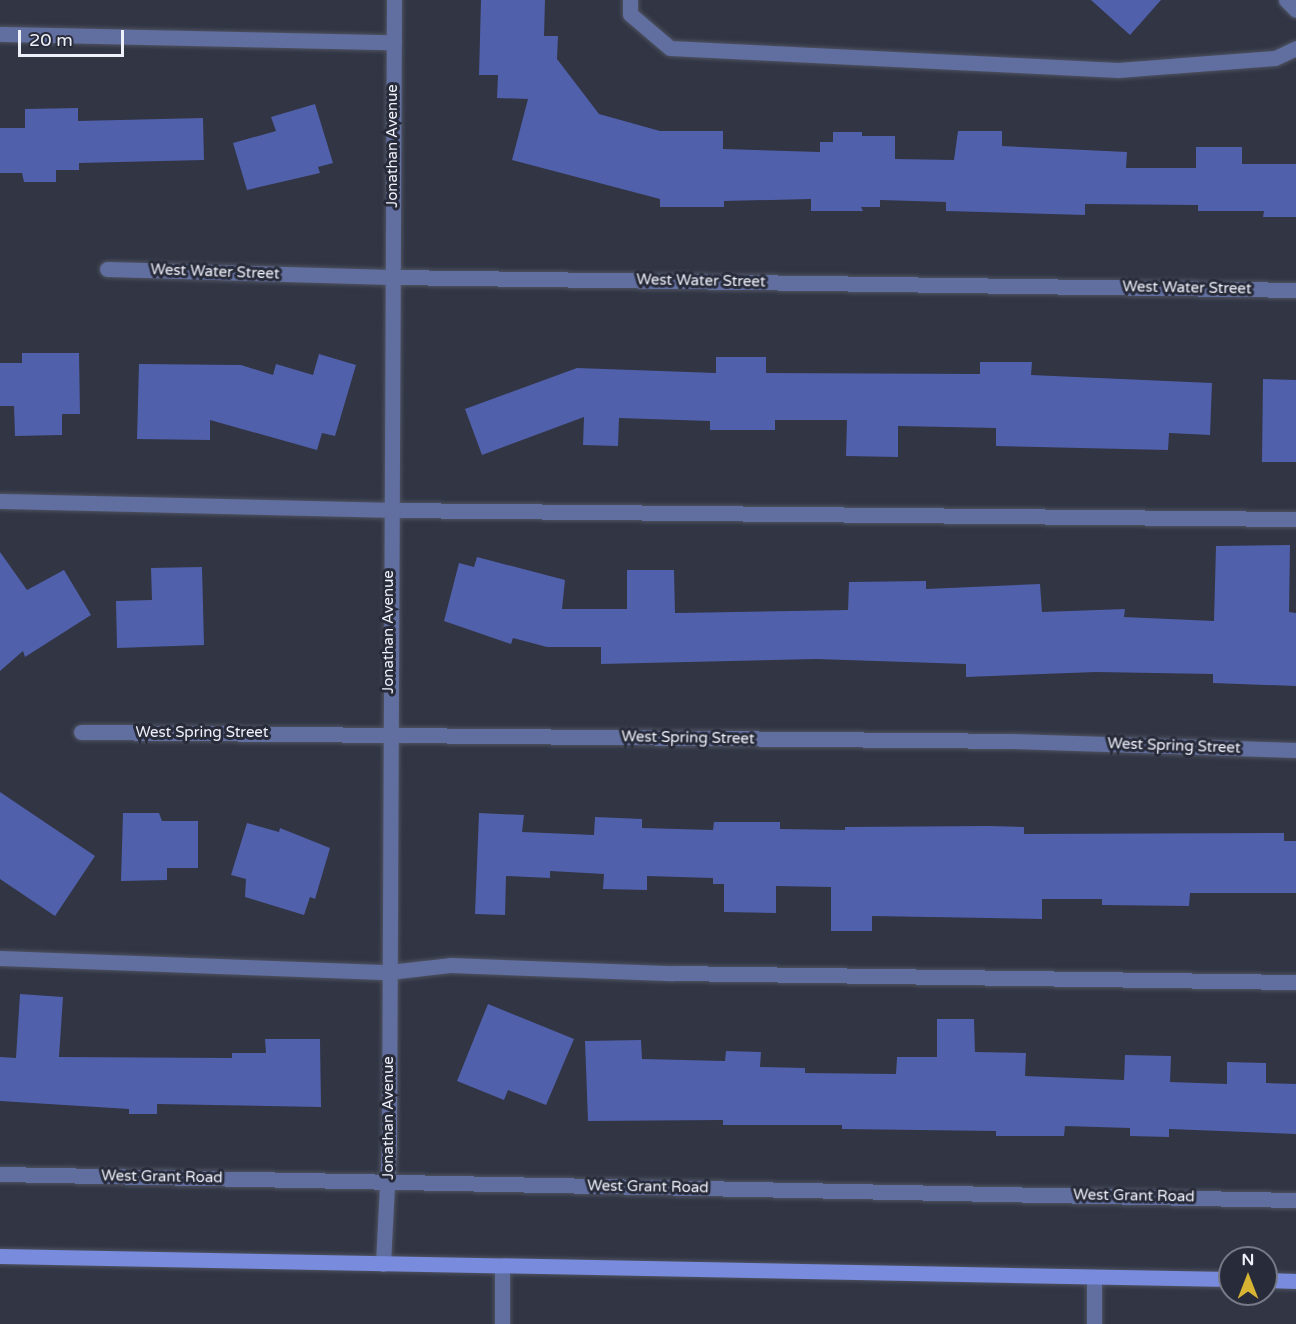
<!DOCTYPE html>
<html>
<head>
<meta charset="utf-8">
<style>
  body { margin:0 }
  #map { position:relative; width:1296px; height:1324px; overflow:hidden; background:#313544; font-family:"Varela Round",sans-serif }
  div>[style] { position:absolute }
  .building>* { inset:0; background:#5160aa }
  .roads { filter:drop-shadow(0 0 2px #4f5361) drop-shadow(0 0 2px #4f5361) }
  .service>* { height:15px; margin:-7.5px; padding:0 7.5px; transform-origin:7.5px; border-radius:7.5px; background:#616ea0 }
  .minor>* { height:15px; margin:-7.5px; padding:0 7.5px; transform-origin:7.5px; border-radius:7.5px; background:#616ea0 }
  .secondary>* { height:15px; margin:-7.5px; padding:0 7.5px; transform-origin:7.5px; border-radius:7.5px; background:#798bdc }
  span { translate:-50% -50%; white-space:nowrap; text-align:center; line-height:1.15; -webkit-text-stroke:6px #282b39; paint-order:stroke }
  .street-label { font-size:15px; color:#eef1fa }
  .north { position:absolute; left:1218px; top:1246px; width:60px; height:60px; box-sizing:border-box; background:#282b39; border:2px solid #777a86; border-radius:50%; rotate:0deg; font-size:16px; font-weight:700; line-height:24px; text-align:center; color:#eef1fa }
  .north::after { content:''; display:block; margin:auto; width:21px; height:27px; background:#d7b434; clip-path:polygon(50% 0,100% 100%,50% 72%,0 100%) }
  .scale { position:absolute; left:18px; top:30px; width:106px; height:27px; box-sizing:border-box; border:3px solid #eef1fa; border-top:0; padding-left:8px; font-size:18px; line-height:21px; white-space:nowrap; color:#eef1fa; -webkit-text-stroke:4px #282b39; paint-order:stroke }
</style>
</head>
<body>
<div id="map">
  <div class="building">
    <div style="clip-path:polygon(481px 0,545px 0,544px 36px,558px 36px,557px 59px,599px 114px,660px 131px,723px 131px,723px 149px,820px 152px,820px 142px,833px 142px,833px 132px,862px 132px,862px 136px,895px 136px,895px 159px,954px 160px,958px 131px,1002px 131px,1002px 146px,1127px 152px,1126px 168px,1196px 168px,1196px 147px,1242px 147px,1242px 164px,1296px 164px,1296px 217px,1263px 217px,1264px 211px,1198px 211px,1198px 205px,1085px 204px,1085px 215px,946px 211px,946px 202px,880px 200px,880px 207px,861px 207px,863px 211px,811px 211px,811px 199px,724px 201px,724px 207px,660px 207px,660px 199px,512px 160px,528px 99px,497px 98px,498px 75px,479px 75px)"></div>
    <div style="clip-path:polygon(1091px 0,1161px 0,1130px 35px)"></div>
    <div style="clip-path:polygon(315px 104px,333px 163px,318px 167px,320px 173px,247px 190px,233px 143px,276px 131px,271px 117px)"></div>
    <div style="clip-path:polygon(78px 108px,78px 121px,203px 118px,204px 160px,79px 163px,79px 170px,56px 170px,56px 182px,24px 182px,22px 173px,0 173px,0 128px,25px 128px,25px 109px)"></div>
    <div style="clip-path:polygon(22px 353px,79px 353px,80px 414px,62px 414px,62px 435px,15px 436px,14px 406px,0 406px,0 363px,22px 363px)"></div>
    <div style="clip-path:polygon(319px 354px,356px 365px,335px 436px,322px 433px,317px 450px,210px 420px,210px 440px,137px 439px,139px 364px,241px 365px,273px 375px,276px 364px,313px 375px)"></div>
    <div style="clip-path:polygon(716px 357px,766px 357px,766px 373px,980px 374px,980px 362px,1032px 362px,1031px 375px,1212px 383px,1210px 435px,1169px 433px,1168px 450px,996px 446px,996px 428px,898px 426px,898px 457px,846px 456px,847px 420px,775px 420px,775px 430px,710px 430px,710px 421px,619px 418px,618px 446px,583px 445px,584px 417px,482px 455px,465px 409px,577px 368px,716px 373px)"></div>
    <div style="clip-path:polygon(1263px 379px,1296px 380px,1296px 462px,1262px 462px)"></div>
    <div style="clip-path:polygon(1290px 545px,1289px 612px,1296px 613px,1296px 686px,1213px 683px,1213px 674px,1096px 672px,966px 677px,966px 664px,816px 659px,601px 664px,601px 647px,547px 647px,513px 638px,511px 644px,444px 621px,459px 563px,474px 567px,477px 557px,565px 580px,562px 609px,627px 609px,627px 570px,674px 570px,675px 613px,848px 610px,849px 582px,926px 581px,926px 589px,1040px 584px,1042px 612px,1125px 609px,1124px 617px,1214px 621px,1216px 546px)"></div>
    <div style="clip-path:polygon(0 552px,27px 590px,64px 570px,91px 615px,25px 657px,23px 651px,0 671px)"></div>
    <div style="clip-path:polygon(202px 567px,204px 645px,117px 648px,116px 601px,152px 600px,151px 568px)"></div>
    <div style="clip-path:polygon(0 792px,95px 856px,55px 916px,0 879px)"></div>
    <div style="clip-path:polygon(123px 813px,159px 813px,162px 821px,198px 821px,198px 868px,167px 868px,167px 880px,121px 881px)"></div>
    <div style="clip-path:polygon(479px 813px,524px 815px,522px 832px,594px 835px,595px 817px,642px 819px,642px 828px,713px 830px,714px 822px,780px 822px,780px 829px,845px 830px,845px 827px,988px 826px,1024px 827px,1024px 834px,1284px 833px,1284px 841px,1296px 841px,1296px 893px,1190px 893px,1189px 906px,1102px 905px,1102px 899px,1042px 899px,1042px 919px,872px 916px,872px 931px,831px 931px,831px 887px,776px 886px,776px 913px,724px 912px,724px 884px,713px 884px,713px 878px,647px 876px,647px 890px,603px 889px,604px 874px,550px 871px,550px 878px,506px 876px,505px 915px,475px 914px)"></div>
    <div style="clip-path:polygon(247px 823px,279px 832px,280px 828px,330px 848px,315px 899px,310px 897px,304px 915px,245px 897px,246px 879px,231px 875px)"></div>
    <div style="clip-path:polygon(20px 994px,63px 997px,59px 1057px,232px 1058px,232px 1053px,266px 1053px,265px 1039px,320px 1039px,321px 1107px,157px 1104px,157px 1114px,129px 1114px,129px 1109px,0 1101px,0 1057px,16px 1058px)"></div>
    <div style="clip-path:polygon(488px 1004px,574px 1039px,546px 1105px,508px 1090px,504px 1100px,457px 1081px)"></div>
    <div style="clip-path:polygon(937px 1019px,974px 1019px,975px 1052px,1026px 1053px,1025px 1076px,1124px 1080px,1125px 1055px,1171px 1056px,1170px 1082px,1227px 1084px,1227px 1062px,1266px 1063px,1266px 1083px,1296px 1084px,1296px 1134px,1169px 1129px,1169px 1137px,1130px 1136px,1130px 1128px,1065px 1126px,1064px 1136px,996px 1136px,996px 1131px,842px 1129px,842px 1125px,723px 1125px,723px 1120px,588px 1121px,585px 1041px,641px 1040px,642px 1059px,725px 1061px,726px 1051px,761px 1052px,760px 1067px,805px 1068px,805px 1073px,896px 1074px,897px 1057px,937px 1057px)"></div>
  </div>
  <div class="roads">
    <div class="service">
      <div style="left:630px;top:0;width:14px;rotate:90deg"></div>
      <div style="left:630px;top:14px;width:52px;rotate:40.4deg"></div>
      <div style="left:670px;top:48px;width:449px;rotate:2.8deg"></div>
      <div style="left:1118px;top:70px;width:157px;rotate:-4.4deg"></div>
      <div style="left:1275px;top:58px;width:23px;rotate:-25deg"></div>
      <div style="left:0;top:34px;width:394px;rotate:1.2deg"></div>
      <div style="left:0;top:501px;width:390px;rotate:1.3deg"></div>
      <div style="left:390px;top:510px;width:906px;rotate:0.57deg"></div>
      <div style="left:0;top:958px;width:389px;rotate:2.1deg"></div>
      <div style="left:389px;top:972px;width:61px;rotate:-6.5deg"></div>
      <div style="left:450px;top:965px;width:223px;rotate:2.1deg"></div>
      <div style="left:673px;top:973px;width:623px;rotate:0.83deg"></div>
      <div style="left:502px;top:1266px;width:58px;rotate:90deg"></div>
      <div style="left:1094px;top:1277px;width:47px;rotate:90deg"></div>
    </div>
    <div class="minor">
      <div style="left:1286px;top:0;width:14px;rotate:45deg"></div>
      <div style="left:107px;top:269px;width:286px;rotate:1.6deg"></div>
      <div style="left:393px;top:277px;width:903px;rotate:0.82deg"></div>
      <div style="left:81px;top:732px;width:931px;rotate:0.55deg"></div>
      <div style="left:1012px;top:741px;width:284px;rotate:1.8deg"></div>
      <div style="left:0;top:1174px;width:1296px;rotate:1.15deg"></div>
      <div style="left:383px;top:1264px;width:117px;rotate:-87.1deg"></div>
      <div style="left:389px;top:1147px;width:1147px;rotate:-89.75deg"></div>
    </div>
    <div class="secondary">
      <div style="left:0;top:1256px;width:1230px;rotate:1.07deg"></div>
      <div style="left:1266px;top:1280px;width:30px;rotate:2deg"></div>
    </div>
  </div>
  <div class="street-label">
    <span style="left:393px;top:146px;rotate:-90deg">Jonathan Avenue</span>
    <span style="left:215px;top:272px;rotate:2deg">West Water Street</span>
    <span style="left:701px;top:281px;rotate:1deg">West Water Street</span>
    <span style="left:1187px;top:288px;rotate:1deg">West Water Street</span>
    <span style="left:389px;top:632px;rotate:-90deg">Jonathan Avenue</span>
    <span style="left:202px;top:733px">West Spring Street</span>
    <span style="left:688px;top:738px;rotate:1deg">West Spring Street</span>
    <span style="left:1174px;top:746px;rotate:2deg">West Spring Street</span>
    <span style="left:389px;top:1118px;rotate:-90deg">Jonathan Avenue</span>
    <span style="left:162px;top:1177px;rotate:1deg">West Grant Road</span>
    <span style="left:648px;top:1187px;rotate:1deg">West Grant Road</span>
    <span style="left:1134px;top:1196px;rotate:1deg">West Grant Road</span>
  </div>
  <div class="north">N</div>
  <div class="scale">20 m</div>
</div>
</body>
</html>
